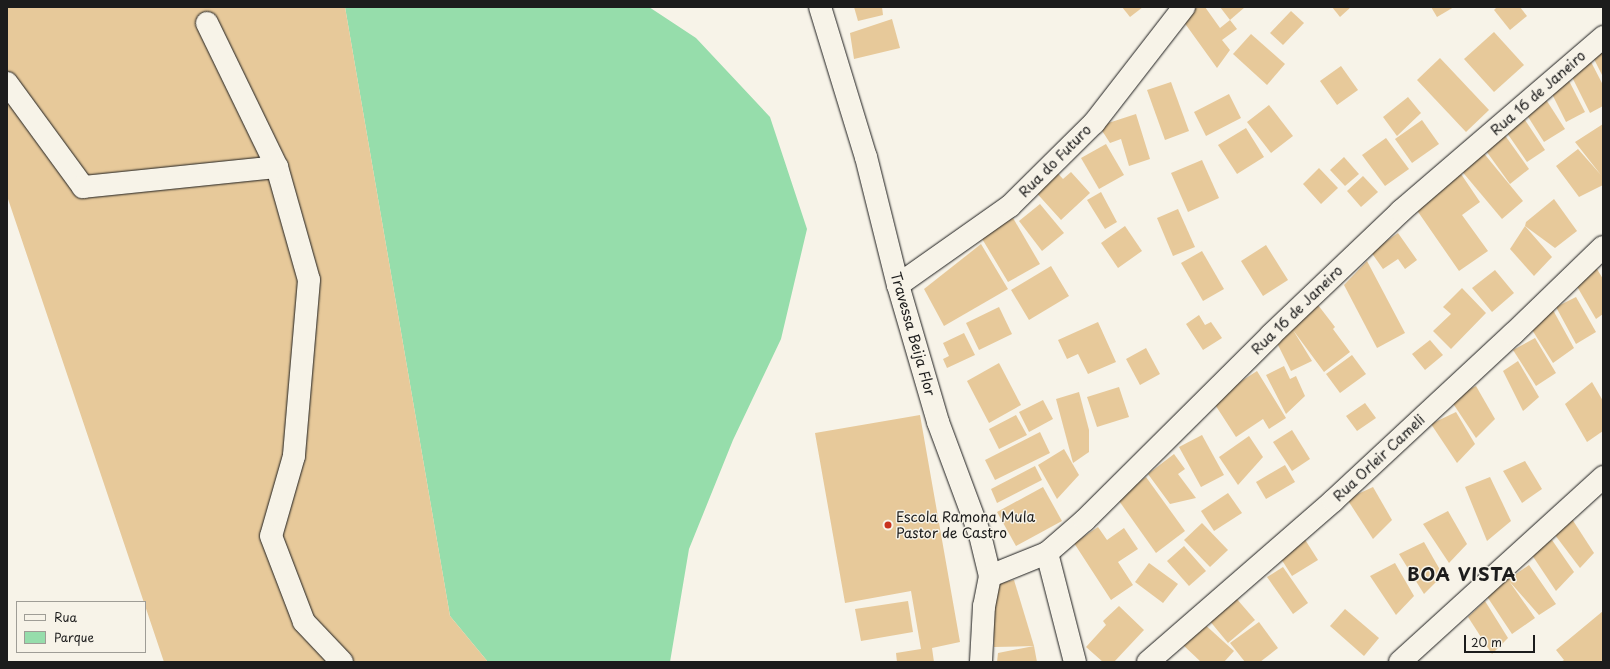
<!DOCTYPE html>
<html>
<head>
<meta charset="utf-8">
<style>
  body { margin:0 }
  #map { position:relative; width:1610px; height:669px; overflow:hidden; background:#f7f3e8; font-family:"Playpen Sans",sans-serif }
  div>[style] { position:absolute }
  .green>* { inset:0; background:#96ddab }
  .building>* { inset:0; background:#e7c99a }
  .roads { filter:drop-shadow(0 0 1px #1c1c1c) drop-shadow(0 0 1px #1c1c1c) }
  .street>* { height:22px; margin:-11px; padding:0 11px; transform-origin:11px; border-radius:11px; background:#f7f3e8 }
  .dots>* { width:11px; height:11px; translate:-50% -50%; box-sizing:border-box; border:2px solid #f7f3e8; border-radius:50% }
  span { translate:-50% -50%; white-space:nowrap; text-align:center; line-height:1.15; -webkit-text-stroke:3px #f7f3e8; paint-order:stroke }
  .street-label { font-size:14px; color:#1c1c1c }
  .poi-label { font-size:14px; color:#1c1c1c }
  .left { translate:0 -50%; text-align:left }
  .district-label { font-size:18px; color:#1c1c1c; font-weight:700; letter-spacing:1px }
  .frame { position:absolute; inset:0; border:8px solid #1c1c1c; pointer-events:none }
  .legend { position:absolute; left:16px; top:601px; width:130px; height:52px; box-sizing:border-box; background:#f7f3e8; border:1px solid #9f9d96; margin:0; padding:5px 7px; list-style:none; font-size:12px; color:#1c1c1c }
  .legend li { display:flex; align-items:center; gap:8px; height:20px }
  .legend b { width:20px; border:1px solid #9f9d96 }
  .scale { position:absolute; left:1464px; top:635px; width:71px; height:18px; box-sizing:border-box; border:2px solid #1c1c1c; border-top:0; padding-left:5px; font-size:12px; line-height:14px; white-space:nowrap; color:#1c1c1c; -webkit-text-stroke:3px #f7f3e8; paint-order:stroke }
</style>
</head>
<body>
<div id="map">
  <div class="green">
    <div style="clip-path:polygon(345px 7px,649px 7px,696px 38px,770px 117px,807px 229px,781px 339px,733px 440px,689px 549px,670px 662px,488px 662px,450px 616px)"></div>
  </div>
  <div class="building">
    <div style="clip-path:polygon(7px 7px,345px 7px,450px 616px,488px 662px,164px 662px,7px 196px)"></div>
    <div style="clip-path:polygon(854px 7px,882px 7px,883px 15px,858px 21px)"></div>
    <div style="clip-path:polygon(1122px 7px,1143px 7px,1130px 17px)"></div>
    <div style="clip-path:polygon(1196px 7px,1205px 7px,1220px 28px,1230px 20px,1237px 29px,1222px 40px,1230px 50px,1217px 68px,1181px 18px)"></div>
    <div style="clip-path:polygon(1220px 7px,1245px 7px,1230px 20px)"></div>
    <div style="clip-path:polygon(1332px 7px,1351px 7px,1340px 17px)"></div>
    <div style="clip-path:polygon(1431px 7px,1454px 7px,1437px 17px)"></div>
    <div style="clip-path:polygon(1497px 7px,1520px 7px,1527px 16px,1510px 30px,1494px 10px)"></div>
    <div style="clip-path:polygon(1291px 11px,1304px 23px,1283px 45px,1270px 33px)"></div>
    <div style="clip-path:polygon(892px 19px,900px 48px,854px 59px,850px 33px)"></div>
    <div style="clip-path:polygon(1494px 32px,1524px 65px,1494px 92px,1464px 59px)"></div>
    <div style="clip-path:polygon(1251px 34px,1285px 64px,1267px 85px,1233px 54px)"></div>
    <div style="clip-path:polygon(1603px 48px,1603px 77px,1593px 57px)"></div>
    <div style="clip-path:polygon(1440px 58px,1489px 110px,1466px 132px,1417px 80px)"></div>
    <div style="clip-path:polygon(1590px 60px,1603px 85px,1603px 106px,1590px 113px,1569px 71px)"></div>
    <div style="clip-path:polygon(1341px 66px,1358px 90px,1337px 105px,1320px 81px)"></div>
    <div style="clip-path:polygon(1567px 77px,1585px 112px,1566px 122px,1551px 92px)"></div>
    <div style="clip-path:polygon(1171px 82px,1189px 131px,1165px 140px,1147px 90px)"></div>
    <div style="clip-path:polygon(1229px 94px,1241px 118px,1206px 136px,1194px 112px)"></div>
    <div style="clip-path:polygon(1408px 97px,1421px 113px,1397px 136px,1383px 117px)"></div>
    <div style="clip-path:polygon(1545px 98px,1565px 129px,1544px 142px,1525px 112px)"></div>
    <div style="clip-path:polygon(1269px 105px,1293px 136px,1271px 153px,1247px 122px)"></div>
    <div style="clip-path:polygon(1136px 114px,1150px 159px,1129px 166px,1121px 139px,1110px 143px,1099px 126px)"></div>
    <div style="clip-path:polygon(1523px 117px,1545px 150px,1527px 162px,1505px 130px)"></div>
    <div style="clip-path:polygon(1422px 120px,1439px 144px,1412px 163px,1395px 139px)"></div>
    <div style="clip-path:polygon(1603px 124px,1603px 185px,1579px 197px,1556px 166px,1578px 149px,1601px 175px,1575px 142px)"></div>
    <div style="clip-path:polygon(1246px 128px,1264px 157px,1237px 174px,1218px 145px)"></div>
    <div style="clip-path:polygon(1504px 134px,1529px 169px,1510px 184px,1484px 148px)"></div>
    <div style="clip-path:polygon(1386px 138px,1409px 169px,1385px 186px,1362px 155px)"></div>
    <div style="clip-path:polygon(1106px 144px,1124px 175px,1099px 189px,1081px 158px)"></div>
    <div style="clip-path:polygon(1482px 151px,1523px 201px,1502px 219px,1460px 169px)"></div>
    <div style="clip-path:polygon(1344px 157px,1359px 174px,1345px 186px,1330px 170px)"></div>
    <div style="clip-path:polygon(1202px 160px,1219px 198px,1188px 212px,1171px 173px)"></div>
    <div style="clip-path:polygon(1319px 168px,1338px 188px,1321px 204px,1303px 184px)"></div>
    <div style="clip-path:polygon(1054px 169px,1063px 179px,1071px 172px,1090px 193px,1061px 220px,1033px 189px)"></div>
    <div style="clip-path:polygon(1461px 174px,1480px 202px,1462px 215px,1488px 251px,1459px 271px,1414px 206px)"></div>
    <div style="clip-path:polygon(1363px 176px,1378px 192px,1361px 207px,1347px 191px)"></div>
    <div style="clip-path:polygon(1101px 192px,1117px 222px,1105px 229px,1087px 200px)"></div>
    <div style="clip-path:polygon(1554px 199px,1577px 231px,1555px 248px,1525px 226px,1526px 222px)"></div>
    <div style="clip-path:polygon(1040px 204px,1064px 233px,1042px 251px,1019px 221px)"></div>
    <div style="clip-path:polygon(1178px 209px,1195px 247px,1173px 256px,1157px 218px)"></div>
    <div style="clip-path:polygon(1013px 218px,1040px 264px,1008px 282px,981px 237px)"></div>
    <div style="clip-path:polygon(1125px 226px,1142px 251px,1118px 268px,1101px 243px)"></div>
    <div style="clip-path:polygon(1525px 226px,1552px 257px,1534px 276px,1510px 249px)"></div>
    <div style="clip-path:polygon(1398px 233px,1417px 260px,1405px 269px,1398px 259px,1383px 269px,1371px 252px)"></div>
    <div style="clip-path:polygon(981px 244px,1008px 289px,944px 326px,924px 289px)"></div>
    <div style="clip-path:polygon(1266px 245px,1288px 280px,1263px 296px,1241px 261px)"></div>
    <div style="clip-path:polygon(1202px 251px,1224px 289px,1203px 301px,1181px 263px)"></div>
    <div style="clip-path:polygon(1367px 261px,1405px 333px,1377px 348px,1344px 285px)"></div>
    <div style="clip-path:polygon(1594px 264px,1603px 279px,1603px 314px,1596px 319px,1575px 283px)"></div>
    <div style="clip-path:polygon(1051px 266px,1069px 296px,1029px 320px,1011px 290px)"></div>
    <div style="clip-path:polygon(1495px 270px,1514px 293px,1492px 312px,1472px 288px)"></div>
    <div style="clip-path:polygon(1462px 288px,1486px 313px,1451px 349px,1433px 331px,1451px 314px,1443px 307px)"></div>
    <div style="clip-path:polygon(1576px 297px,1596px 332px,1576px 344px,1556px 307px)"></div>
    <div style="clip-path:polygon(1318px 305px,1335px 327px,1333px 329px,1350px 352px,1324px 372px,1293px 330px,1312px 361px,1291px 371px,1274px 337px)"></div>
    <div style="clip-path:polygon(999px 307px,1012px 334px,979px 350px,966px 323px)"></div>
    <div style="clip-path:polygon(1553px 310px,1574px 348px,1553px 363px,1529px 325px)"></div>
    <div style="clip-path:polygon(1199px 315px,1205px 325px,1211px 322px,1222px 338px,1203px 350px,1186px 324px)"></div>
    <div style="clip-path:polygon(1098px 322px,1116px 362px,1088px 374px,1078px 354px,1067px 359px,1058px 340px)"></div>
    <div style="clip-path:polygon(964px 333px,975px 355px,947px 368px,943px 359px,949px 356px,943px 343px)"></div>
    <div style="clip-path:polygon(1535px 338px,1556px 373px,1536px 386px,1513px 350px)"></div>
    <div style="clip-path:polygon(1430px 340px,1443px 355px,1425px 370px,1412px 354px)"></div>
    <div style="clip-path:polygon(1146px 348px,1160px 374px,1140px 385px,1126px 359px)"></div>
    <div style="clip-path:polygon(1352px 355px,1366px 374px,1340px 393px,1326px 374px)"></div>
    <div style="clip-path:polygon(1518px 361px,1539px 397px,1523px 411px,1503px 371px)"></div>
    <div style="clip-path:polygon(999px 363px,1021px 405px,989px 423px,967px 381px)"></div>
    <div style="clip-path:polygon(1284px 366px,1290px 379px,1296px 376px,1305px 396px,1286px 414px,1266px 375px)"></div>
    <div style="clip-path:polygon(1257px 371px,1286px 418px,1269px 429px,1263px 419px,1236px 437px,1212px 400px)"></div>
    <div style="clip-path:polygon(1592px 382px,1603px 401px,1603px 431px,1587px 442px,1565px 404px)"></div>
    <div style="clip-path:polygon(1476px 386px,1495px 419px,1476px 438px,1450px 399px)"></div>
    <div style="clip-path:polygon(1119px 387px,1129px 417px,1097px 427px,1087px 397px)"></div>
    <div style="clip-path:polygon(1079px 392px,1089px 430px,1089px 452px,1073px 463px,1056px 399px)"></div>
    <div style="clip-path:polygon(1043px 400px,1053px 419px,1029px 432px,1019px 412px)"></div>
    <div style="clip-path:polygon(1365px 403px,1376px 418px,1357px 431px,1346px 416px)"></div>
    <div style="clip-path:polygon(1456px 412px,1475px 444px,1457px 463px,1431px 424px)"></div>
    <div style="clip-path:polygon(920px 415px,960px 642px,932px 648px,934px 662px,897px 662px,896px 653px,921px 649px,911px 591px,845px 603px,815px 433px)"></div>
    <div style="clip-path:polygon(1016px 415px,1027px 435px,999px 449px,989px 429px)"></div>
    <div style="clip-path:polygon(1292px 430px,1310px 459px,1292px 471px,1273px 442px)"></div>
    <div style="clip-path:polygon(1040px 432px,1050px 453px,995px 480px,985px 460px)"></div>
    <div style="clip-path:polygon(1202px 435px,1224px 475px,1201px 487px,1179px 447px)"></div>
    <div style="clip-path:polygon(1249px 436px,1263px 457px,1238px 485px,1219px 457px)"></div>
    <div style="clip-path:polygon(1064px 449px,1079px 475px,1057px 499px,1038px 465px)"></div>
    <div style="clip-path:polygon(1174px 454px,1185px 469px,1178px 474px,1196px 498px,1170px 504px,1148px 474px)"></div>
    <div style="clip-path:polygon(1525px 461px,1542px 489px,1522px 503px,1503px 471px)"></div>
    <div style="clip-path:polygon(1285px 465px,1295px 482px,1266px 499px,1256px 482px)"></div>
    <div style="clip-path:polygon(1035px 466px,1042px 480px,997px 503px,991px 489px)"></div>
    <div style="clip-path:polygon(1146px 477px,1185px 531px,1156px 553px,1117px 498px)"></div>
    <div style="clip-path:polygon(1490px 477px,1511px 521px,1487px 541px,1465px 487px)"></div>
    <div style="clip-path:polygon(1043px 487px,1062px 521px,1016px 546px,997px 512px)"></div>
    <div style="clip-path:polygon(1373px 487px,1392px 520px,1373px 539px,1347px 499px)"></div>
    <div style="clip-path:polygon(1228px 493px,1242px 513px,1214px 531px,1201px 511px)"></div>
    <div style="clip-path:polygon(1448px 511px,1467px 544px,1449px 563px,1423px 524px)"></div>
    <div style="clip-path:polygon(1572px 519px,1594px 553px,1580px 568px,1555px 535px)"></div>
    <div style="clip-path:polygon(1202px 523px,1228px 550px,1210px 567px,1184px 540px)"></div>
    <div style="clip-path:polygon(1098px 527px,1107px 540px,1124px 528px,1138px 549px,1118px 562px,1133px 585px,1111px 600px,1074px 543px)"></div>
    <div style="clip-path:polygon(1304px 538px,1318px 560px,1292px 576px,1278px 554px)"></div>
    <div style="clip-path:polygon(1552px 540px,1574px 572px,1556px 591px,1530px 552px)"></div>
    <div style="clip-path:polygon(1424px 542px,1443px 575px,1424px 594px,1399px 554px)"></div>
    <div style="clip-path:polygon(1184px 546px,1206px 571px,1189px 586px,1167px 561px)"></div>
    <div style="clip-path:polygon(1149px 563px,1178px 584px,1163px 603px,1135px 582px)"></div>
    <div style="clip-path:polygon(1395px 563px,1414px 596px,1396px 615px,1370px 576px)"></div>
    <div style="clip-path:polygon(1529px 565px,1556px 604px,1539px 615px,1509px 581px,1535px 618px,1512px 634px,1486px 595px)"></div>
    <div style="clip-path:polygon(1283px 567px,1308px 603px,1293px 614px,1267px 577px)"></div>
    <div style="clip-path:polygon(1014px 580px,1034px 646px,994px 647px,992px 585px)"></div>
    <div style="clip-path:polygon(1236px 598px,1255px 620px,1228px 643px,1209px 620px)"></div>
    <div style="clip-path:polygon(908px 601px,913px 632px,861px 641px,855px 609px)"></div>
    <div style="clip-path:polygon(1485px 601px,1508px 638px,1492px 654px,1468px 617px)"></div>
    <div style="clip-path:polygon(1119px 606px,1144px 630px,1114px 662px,1103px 662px,1086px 647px,1106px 625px,1103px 621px)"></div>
    <div style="clip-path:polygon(1345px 609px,1379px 638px,1364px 656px,1330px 626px)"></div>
    <div style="clip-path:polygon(1603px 611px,1603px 662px,1561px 662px,1564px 660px,1556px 650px)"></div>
    <div style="clip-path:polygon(1202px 622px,1234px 651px,1224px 662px,1201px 662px,1182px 644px)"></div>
    <div style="clip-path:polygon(1259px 622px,1278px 648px,1260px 662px,1245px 662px,1230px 643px)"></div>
    <div style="clip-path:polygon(1034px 646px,1037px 662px,997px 662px,998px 653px)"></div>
  </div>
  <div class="roads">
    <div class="street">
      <div style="left:820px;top:7px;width:157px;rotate:73deg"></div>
      <div style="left:866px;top:157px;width:132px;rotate:76deg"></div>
      <div style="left:898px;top:285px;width:143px;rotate:73.7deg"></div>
      <div style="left:938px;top:422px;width:121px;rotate:69.6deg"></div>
      <div style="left:980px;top:535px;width:42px;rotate:76.3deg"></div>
      <div style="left:990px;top:576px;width:31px;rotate:101deg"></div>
      <div style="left:984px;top:606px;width:56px;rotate:93.1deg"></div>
      <div style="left:207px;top:23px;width:160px;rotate:64.1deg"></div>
      <div style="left:277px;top:167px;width:117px;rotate:74.2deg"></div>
      <div style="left:309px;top:280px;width:177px;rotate:94.9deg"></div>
      <div style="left:294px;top:456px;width:83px;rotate:106deg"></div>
      <div style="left:271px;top:536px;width:92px;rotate:69deg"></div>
      <div style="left:304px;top:622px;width:55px;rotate:46.5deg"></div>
      <div style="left:7px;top:83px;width:129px;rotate:53.8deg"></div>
      <div style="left:83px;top:187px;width:195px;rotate:-5.9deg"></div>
      <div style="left:898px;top:285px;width:137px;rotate:-35.2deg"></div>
      <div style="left:1010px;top:206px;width:118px;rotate:-44.7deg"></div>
      <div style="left:1094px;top:123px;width:147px;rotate:-52.2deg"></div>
      <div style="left:1047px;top:553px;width:113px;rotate:75.6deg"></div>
      <div style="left:990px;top:576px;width:61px;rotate:-22deg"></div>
      <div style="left:1047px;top:553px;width:50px;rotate:-41deg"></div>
      <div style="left:1085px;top:520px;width:262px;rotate:-44.8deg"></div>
      <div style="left:1271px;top:335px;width:180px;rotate:-43.6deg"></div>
      <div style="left:1401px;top:211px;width:267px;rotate:-40.7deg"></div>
      <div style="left:1148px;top:662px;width:245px;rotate:-41deg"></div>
      <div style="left:1333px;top:501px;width:246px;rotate:-42.9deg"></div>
      <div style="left:1513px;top:334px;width:125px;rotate:-44deg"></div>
      <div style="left:1400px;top:662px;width:275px;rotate:-42.3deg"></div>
    </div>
  </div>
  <div class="dots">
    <div style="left:888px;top:525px;background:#c8321e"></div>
  </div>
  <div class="street-label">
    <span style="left:1538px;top:93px;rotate:-41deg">Rua 16 de Janeiro</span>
    <span style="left:1055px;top:161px;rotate:-45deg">Rua do Futuro</span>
    <span style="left:1297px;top:310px;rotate:-44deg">Rua 16 de Janeiro</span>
    <span style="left:913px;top:334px;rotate:74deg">Travessa Beija Flor</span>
    <span style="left:1379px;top:458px;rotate:-43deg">Rua Orleir Cameli</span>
  </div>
  <div class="poi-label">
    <span class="left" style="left:896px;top:525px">Escola Ramona Mula<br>Pastor de Castro</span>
  </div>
  <div class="district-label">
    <span style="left:1462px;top:574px">BOA VISTA</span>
  </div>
  <div class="frame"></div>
  <ul class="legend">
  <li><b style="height:5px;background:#f7f3e8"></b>Rua</li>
  <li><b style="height:11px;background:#96ddab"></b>Parque</li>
  </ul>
  <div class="scale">20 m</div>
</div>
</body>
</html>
